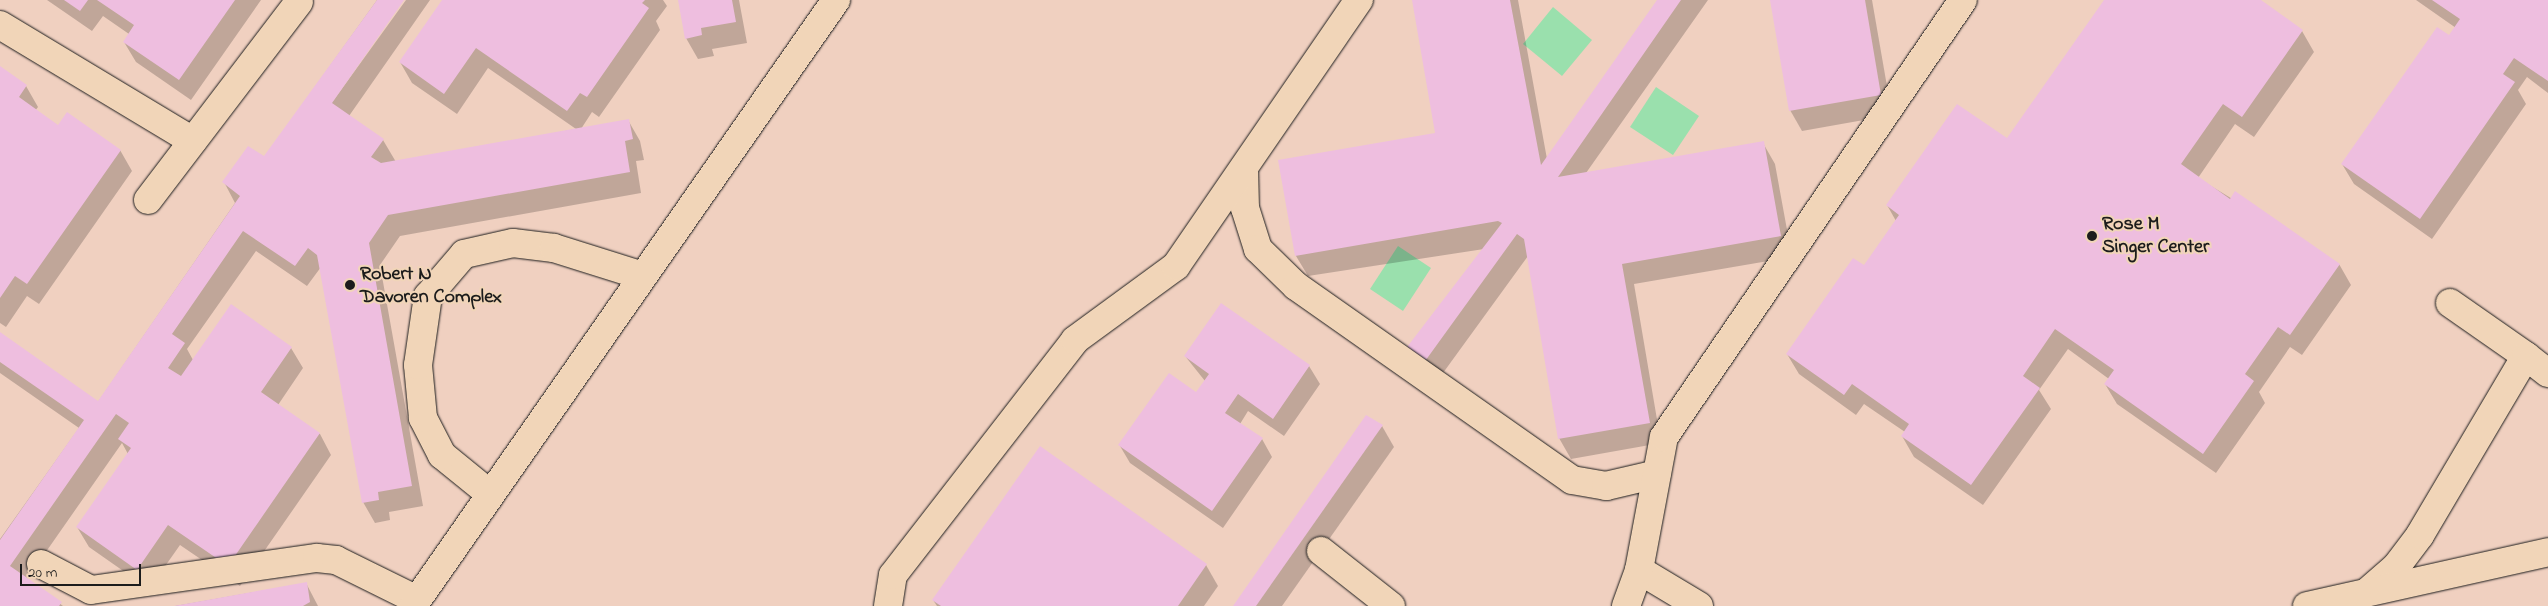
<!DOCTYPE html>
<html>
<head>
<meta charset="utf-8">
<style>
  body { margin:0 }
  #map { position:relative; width:2548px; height:606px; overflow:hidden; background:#f0d0c0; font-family:"Indie Flower",sans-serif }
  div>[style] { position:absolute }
  .green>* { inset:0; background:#9ae0ad }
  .shadow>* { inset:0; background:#0003 }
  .building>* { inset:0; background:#eebedf }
  .roads { filter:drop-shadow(0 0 1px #1c1c1c) drop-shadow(0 0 1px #1c1c1c) }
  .minor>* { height:28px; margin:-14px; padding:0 14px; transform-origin:14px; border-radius:14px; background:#f1d5b8 }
  .dots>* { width:14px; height:14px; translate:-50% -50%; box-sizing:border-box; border:2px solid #f1d5b8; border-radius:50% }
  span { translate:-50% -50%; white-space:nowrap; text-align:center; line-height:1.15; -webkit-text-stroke:4px #f1d5b8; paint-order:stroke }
  .poi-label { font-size:20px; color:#1c1c1c; font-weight:700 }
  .left { translate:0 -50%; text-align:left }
  .scale { position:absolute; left:20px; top:564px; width:121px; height:22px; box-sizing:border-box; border:2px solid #1c1c1c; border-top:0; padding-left:6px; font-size:15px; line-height:18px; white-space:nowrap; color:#1c1c1c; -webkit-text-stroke:4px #f1d5b8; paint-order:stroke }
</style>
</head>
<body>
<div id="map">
  <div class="green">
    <div style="clip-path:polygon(1553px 7px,1592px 40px,1562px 76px,1523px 44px)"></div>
    <div style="clip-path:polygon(1656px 87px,1699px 116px,1673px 155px,1630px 127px)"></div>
    <div style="clip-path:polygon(1398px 246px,1431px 268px,1403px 311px,1370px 289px)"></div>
  </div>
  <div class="shadow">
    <div style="clip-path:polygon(47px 0,261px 0,191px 100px,136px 62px,124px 42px,129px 34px,103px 16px,92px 31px)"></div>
    <div style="clip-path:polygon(377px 0,403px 0,328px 108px,406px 0,430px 0,349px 116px,383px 140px,396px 162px,576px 129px,488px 68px,457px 114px,412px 83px,400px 62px,444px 0,663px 0,667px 6px,656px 21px,660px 30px,599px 117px,592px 112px,581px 129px,628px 120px,640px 141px,644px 160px,636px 161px,641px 193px,400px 236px,380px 265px,423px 506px,389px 512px,390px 520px,375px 523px,363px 502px,321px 267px,307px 286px,256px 251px,187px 349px,193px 360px,291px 348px,303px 368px,278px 405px,320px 434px,331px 455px,240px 586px,180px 545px,149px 589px,89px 547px,77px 527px,128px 454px,122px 443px,27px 579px,63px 606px,0 606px,0 539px,79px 428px,0 373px,0 334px,98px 402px,235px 203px,224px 182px,264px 158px)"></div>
    <div style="clip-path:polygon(679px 0,739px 0,747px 43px,712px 49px,714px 56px,698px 59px,686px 38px)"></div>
    <div style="clip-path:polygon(1413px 0,1518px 0,1547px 159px,1658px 0,1708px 0,1586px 173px,1763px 143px,1775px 164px,1792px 257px,1634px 284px,1661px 443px,1571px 459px,1559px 438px,1528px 256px,1435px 384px,1417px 372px,1484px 249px,1308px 276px,1296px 256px,1280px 161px,1437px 134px)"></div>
    <div style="clip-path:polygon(1771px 0,1872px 0,1892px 115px,1802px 131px,1790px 110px)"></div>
    <div style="clip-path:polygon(2105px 0,2258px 0,2302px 31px,2314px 52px,2254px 137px,2235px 124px,2198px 178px,2339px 264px,2351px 285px,2302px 355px,2290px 347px,2259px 392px,2265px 403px,2216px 473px,2117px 404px,2105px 384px,2109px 379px,2068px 349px,2039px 390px,2051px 409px,1983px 505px,1914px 457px,1902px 436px,1905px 432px,1864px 404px,1856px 415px,1799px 374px,1787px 354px,1864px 267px,1896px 221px,1887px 205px,2007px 140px)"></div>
    <div style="clip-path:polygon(2416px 0,2548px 0,2548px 93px,2527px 77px,2518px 90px,2526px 104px,2432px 239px,2354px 184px,2342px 164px,2456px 28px)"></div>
    <div style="clip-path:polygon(0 68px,26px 86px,38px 107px,35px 111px,59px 127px,120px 150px,132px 171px,39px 304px,27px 296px,6px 327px,0 323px)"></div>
    <div style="clip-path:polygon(1185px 356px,1309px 366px,1320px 384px,1284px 436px,1248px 411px,1240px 424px,1262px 439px,1272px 457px,1223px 528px,1130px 463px,1120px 446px,1196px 394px,1205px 381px)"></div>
    <div style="clip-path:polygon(1382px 426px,1394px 447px,1282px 606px,1235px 606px)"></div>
    <div style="clip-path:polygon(1040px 448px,1206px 565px,1218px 586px,1204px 606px,937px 606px,933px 600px)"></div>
    <div style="clip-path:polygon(306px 583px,318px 606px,175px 606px)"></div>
  </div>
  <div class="building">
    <div style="clip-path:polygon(64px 0,88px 0,80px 11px)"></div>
    <div style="clip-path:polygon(97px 0,235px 0,179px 80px,123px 42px,134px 25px)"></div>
    <div style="clip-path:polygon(377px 0,404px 0,332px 103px,384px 139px,371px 157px,381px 163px,629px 119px,633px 139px,625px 141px,630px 172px,388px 215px,369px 243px,412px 486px,378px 492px,379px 500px,362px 503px,317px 255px,308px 248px,295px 266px,243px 231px,172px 334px,185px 343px,168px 368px,181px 376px,231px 304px,292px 347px,261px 392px,320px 433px,228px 566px,168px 525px,137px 570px,76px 527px,131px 448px,118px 439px,129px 423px,116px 414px,10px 566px,62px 602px,59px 606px,0 606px,0 540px,84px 420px,0 362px,0 332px,98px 401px,240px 196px,222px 182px,248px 146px,264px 156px)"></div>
    <div style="clip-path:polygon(442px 0,645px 0,642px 3px,649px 8px,587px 97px,580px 93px,567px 111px,476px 48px,444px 94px,399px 62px)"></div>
    <div style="clip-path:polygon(678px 0,732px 0,736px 22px,701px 28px,702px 35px,685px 39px)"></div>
    <div style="clip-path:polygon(1412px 0,1510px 0,1541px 165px,1657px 0,1681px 0,1558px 177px,1764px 141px,1781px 236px,1622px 264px,1650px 423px,1558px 439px,1524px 239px,1517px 234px,1423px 364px,1404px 351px,1502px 223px,1498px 221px,1295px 256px,1278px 160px,1435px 133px)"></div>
    <div style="clip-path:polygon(1770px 0,1865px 0,1881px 95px,1789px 111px)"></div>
    <div style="clip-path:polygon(2104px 0,2261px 0,2303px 30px,2242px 117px,2223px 104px,2181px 164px,2230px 199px,2235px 191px,2340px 264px,2290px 335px,2278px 327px,2245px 374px,2254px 381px,2203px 454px,2104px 384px,2114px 370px,2055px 329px,2023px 376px,2040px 388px,1971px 485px,1901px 436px,1909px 424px,1852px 384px,1844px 395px,1786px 354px,1853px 258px,1864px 265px,1899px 215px,1886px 205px,1957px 104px,2007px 138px)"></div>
    <div style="clip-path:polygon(2432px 0,2548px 0,2548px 81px,2514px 58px,2503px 74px,2515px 82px,2420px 219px,2341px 164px,2437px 27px,2449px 35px,2460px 19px)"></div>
    <div style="clip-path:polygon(0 66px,27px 85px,19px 97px,58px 125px,67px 112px,121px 150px,27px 284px,15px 276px,0 298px)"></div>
    <div style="clip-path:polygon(1221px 303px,1310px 365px,1273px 419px,1238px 394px,1225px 413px,1263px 438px,1212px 511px,1118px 445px,1169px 373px,1196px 392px,1209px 374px,1184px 356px)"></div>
    <div style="clip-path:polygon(1366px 415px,1383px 425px,1256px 606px,1233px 606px)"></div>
    <div style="clip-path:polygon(1040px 446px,1207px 564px,1178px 606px,941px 606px,932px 600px)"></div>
    <div style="clip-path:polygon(307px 582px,310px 602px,303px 606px,174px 606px)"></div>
  </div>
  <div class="roads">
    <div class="minor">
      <div style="left:0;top:25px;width:225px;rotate:31deg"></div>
      <div style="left:1244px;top:168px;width:40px;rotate:88.6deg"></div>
      <div style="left:1245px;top:208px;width:43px;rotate:72.4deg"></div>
      <div style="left:1258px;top:249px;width:53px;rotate:44.2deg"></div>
      <div style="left:1296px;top:286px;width:337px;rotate:35.1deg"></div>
      <div style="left:1572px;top:480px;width:35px;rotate:10deg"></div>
      <div style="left:1606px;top:486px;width:52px;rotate:-13.2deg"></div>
      <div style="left:148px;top:200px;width:249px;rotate:-52.7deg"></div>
      <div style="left:2450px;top:303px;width:93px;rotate:34.9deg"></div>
      <div style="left:490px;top:494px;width:62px;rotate:-140.9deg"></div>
      <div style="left:442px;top:455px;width:42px;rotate:-117.2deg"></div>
      <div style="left:423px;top:418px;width:53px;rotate:-95.4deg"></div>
      <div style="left:418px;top:365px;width:70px;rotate:-81.8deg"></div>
      <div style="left:428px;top:296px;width:55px;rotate:-49.4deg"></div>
      <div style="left:464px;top:254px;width:50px;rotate:-12.7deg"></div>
      <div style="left:513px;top:243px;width:41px;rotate:7deg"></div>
      <div style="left:554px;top:248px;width:93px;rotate:17.5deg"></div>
      <div style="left:1321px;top:551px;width:89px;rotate:38.2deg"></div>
      <div style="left:41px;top:564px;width:56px;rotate:27.5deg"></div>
      <div style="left:91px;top:590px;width:228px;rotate:-8.1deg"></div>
      <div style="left:317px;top:558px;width:19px;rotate:6deg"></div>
      <div style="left:336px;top:560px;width:90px;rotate:26.3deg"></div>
      <div style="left:1639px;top:570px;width:70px;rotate:31deg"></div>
      <div style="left:2367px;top:592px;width:38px;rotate:-41deg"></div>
      <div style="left:2396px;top:567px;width:40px;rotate:-53deg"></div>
      <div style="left:2420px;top:535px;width:208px;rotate:-59.4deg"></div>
      <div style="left:2526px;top:356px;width:28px;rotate:38deg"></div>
      <div style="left:413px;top:606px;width:739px;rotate:-55.08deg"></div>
      <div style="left:888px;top:606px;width:31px;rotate:-81deg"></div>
      <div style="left:893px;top:575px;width:297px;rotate:-52.2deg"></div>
      <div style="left:1075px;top:340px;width:125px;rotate:-36.2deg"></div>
      <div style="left:1176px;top:266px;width:323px;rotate:-55.5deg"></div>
      <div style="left:1626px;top:606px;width:38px;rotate:-70deg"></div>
      <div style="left:1639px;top:570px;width:135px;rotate:-79.4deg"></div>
      <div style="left:1664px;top:437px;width:529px;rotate:-55.62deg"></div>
      <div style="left:2307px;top:606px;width:247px;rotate:-12.6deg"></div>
    </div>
  </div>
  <div class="dots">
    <div style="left:2092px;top:236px;background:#1c1c1c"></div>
    <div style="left:350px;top:285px;background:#1c1c1c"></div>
  </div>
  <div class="poi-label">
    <span class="left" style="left:2102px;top:236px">Rose M<br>Singer Center</span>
    <span class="left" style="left:360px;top:286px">Robert N<br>Davoren Complex</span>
  </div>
  <div class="scale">20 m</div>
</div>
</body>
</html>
